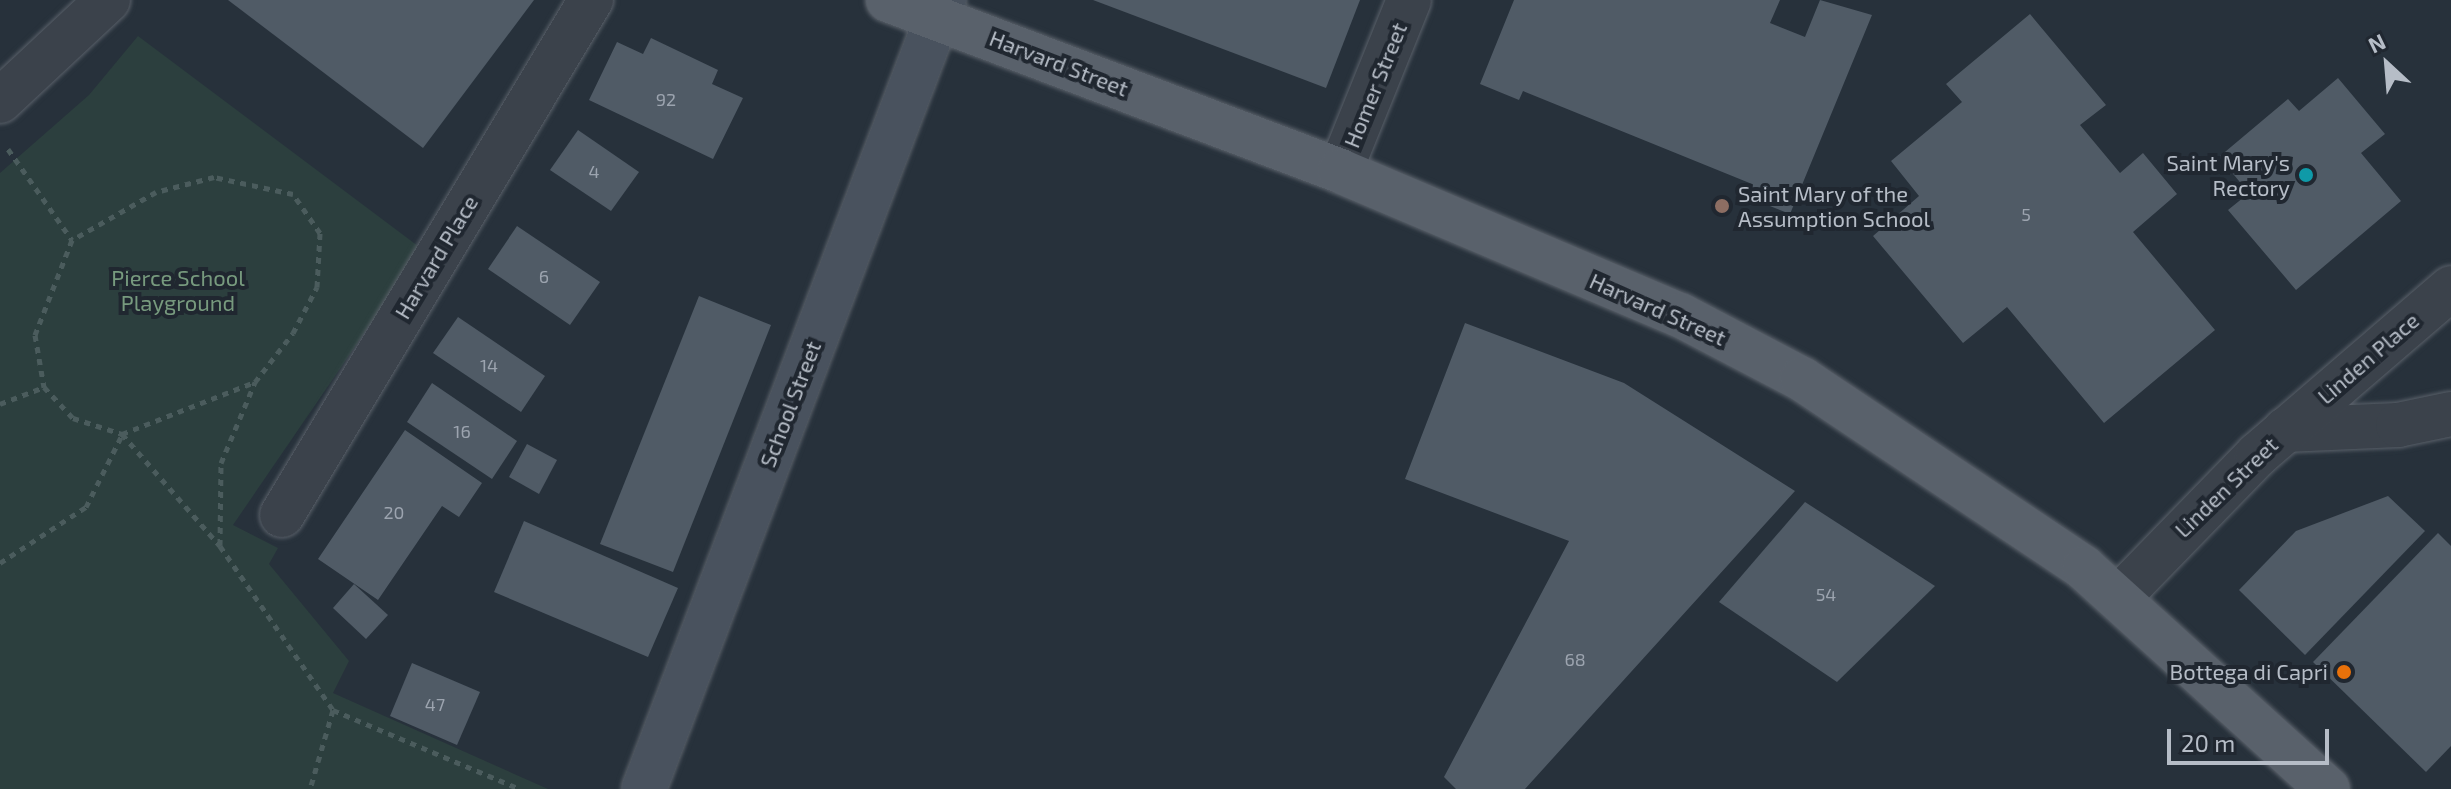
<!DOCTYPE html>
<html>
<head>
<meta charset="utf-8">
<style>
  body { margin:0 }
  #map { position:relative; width:2451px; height:789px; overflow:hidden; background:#27313b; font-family:"Exo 2",sans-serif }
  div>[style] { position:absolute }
  .green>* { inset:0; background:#2c3f3e }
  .building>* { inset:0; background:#505b66 }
  .path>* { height:5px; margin-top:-2.5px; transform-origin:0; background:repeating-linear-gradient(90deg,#4b5c5d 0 6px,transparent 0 12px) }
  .roads { filter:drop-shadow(0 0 2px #596069) drop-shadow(0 0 2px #596069) }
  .street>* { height:44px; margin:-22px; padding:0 22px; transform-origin:22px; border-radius:22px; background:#3b424b }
  .secondary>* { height:44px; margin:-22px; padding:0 22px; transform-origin:22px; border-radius:22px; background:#49525e }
  .primary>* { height:44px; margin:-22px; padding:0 22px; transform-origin:22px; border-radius:22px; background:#59616b }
  .dots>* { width:22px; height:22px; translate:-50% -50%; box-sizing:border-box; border:4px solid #202730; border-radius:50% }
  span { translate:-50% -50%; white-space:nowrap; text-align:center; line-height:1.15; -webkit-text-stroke:8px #202730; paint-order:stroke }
  .number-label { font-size:18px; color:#9ca4af }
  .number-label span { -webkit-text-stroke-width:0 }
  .street-label { font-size:22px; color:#b6bdc7 }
  .poi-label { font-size:22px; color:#b6bdc7 }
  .right { translate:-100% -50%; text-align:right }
  .left { translate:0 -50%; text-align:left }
  .park-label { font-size:22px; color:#779a7e }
  .north { position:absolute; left:2347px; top:24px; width:80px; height:80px; -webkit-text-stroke:6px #202730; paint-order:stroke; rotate:334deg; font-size:22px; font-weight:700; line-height:32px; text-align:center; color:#b6bdc7 }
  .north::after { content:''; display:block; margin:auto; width:28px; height:36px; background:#b6bdc7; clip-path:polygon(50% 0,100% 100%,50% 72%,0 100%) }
  .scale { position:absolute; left:2167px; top:729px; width:162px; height:36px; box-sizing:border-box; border:4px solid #b6bdc7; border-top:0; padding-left:10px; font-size:24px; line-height:28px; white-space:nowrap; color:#b6bdc7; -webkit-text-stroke:6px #202730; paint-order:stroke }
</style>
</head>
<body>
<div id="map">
  <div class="green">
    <div style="clip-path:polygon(138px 36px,422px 249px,233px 525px,278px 548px,269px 564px,349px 661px,333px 693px,548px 789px,0 789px,0 173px,89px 95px)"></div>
  </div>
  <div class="building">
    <div style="clip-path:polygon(228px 0,534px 0,423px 148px)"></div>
    <div style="clip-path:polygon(1093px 0,1360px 0,1326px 88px)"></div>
    <div style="clip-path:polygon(1514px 0,1780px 0,1770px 23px,1805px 37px,1820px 0,1872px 15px,1790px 214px,1747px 197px,1752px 184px,1523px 91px,1519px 100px,1480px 84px)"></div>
    <div style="clip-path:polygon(2030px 14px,2106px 105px,2080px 125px,2120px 173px,2143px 153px,2177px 194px,2133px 232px,2215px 330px,2104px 423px,2007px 307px,1963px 343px,1873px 236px,1919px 196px,1891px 161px,1962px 102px,1946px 84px)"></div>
    <div style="clip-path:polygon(651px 38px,718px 70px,712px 84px,743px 98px,713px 159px,589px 100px,617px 42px,643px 54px)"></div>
    <div style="clip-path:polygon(2338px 78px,2385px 134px,2361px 153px,2401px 201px,2296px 290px,2228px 210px,2249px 193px,2219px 157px,2288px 99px,2299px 111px)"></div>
    <div style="clip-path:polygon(578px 130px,639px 172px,611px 211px,550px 170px)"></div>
    <div style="clip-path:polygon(517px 226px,600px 282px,570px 325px,488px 269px)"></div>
    <div style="clip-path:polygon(699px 296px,771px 325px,673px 572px,600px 544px)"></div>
    <div style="clip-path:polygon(458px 317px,545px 376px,521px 412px,433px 353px)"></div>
    <div style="clip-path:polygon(1465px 323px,1624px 383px,1795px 491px,1525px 789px,1456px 789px,1444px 777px,1569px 541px,1405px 479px)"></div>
    <div style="clip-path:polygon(432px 383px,517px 441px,492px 479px,407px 422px)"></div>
    <div style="clip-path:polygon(405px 430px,482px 483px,459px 517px,442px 506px,378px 600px,318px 559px)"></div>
    <div style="clip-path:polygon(527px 444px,557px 460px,539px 494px,509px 477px)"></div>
    <div style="clip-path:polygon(2388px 496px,2425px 531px,2305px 655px,2239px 590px,2296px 531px)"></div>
    <div style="clip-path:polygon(1805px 502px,1935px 586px,1837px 682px,1719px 602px)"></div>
    <div style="clip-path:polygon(524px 521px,678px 588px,648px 657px,494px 592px)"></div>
    <div style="clip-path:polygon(2438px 533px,2451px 546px,2451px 746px,2426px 772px,2313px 662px)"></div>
    <div style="clip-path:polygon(354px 584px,388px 615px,366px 639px,333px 608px)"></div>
    <div style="clip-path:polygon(412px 663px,480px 692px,457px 745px,390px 716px)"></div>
  </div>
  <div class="path">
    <div style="left:8px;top:149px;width:111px;rotate:54.9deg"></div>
    <div style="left:0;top:404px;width:47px;rotate:-21.1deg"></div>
    <div style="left:122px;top:434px;width:143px;rotate:-21.4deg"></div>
    <div style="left:255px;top:382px;width:62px;rotate:-52.2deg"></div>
    <div style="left:293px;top:333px;width:52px;rotate:-62.4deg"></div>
    <div style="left:317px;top:287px;width:54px;rotate:-86.8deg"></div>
    <div style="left:320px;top:233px;width:47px;rotate:-124.7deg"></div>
    <div style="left:293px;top:194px;width:81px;rotate:-167.9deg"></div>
    <div style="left:214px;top:177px;width:60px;rotate:165.5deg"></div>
    <div style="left:156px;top:192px;width:97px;rotate:150.3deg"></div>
    <div style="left:72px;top:240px;width:102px;rotate:111.3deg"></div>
    <div style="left:35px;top:335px;width:53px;rotate:80.2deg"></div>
    <div style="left:44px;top:387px;width:42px;rotate:46.9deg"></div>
    <div style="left:73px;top:418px;width:52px;rotate:18.1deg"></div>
    <div style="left:122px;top:434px;width:149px;rotate:48.8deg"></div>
    <div style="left:220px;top:546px;width:199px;rotate:55.4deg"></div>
    <div style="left:333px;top:710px;width:82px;rotate:106.2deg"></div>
    <div style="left:220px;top:545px;width:82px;rotate:-89.3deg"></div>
    <div style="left:221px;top:463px;width:88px;rotate:-67.2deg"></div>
    <div style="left:0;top:563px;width:103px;rotate:-33.1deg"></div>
    <div style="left:86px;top:507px;width:80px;rotate:-63.4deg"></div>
    <div style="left:333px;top:710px;width:203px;rotate:22.9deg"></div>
  </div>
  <div class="roads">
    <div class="street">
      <div style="left:0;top:101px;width:148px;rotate:-43.1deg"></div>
      <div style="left:1340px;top:171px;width:184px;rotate:-68deg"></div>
      <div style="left:2285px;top:430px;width:113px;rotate:-2.5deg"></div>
      <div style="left:2398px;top:425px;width:54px;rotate:-11.7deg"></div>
      <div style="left:282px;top:515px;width:601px;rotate:-59.04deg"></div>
      <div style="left:2119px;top:597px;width:198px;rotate:-45.8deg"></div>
      <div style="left:2257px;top:455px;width:256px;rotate:-40.7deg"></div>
    </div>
    <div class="secondary">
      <div style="left:644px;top:789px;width:844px;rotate:-69.18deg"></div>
    </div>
    <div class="primary">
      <div style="left:888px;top:0;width:483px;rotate:20.7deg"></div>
      <div style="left:1340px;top:171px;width:369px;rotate:23deg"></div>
      <div style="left:1680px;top:315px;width:138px;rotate:27.7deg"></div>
      <div style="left:1802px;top:379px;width:339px;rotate:33.8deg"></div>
      <div style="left:2084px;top:568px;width:329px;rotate:42.2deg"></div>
    </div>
  </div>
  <div class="dots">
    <div style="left:2306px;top:175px;background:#0f9aa8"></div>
    <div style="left:1722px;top:206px;background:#8d6e63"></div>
    <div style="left:2344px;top:672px;background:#e8710a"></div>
  </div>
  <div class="number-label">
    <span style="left:666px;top:99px">92</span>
    <span style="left:594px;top:171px">4</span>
    <span style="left:2026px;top:214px">5</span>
    <span style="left:544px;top:276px">6</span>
    <span style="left:489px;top:365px">14</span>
    <span style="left:462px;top:431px">16</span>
    <span style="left:394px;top:512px">20</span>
    <span style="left:1826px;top:594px">54</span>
    <span style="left:1575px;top:659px">68</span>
    <span style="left:435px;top:704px">47</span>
  </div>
  <div class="street-label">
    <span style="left:1059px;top:63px;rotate:21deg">Harvard Street</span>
    <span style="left:1375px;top:85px;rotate:-68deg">Homer Street</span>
    <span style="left:436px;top:257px;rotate:-59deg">Harvard Place</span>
    <span style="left:1658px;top:309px;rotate:24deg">Harvard Street</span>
    <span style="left:2368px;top:358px;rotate:-41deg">Linden Place</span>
    <span style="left:790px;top:404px;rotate:-69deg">School Street</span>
    <span style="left:2226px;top:487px;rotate:-44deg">Linden Street</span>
  </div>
  <div class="poi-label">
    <span class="right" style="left:2290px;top:175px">Saint Mary's<br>Rectory</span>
    <span class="left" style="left:1738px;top:206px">Saint Mary of the<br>Assumption School</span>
    <span class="right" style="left:2328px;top:672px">Bottega di Capri</span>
  </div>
  <div class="park-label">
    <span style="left:178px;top:290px">Pierce School<br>Playground</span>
  </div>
  <div class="north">N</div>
  <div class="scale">20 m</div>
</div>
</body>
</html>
